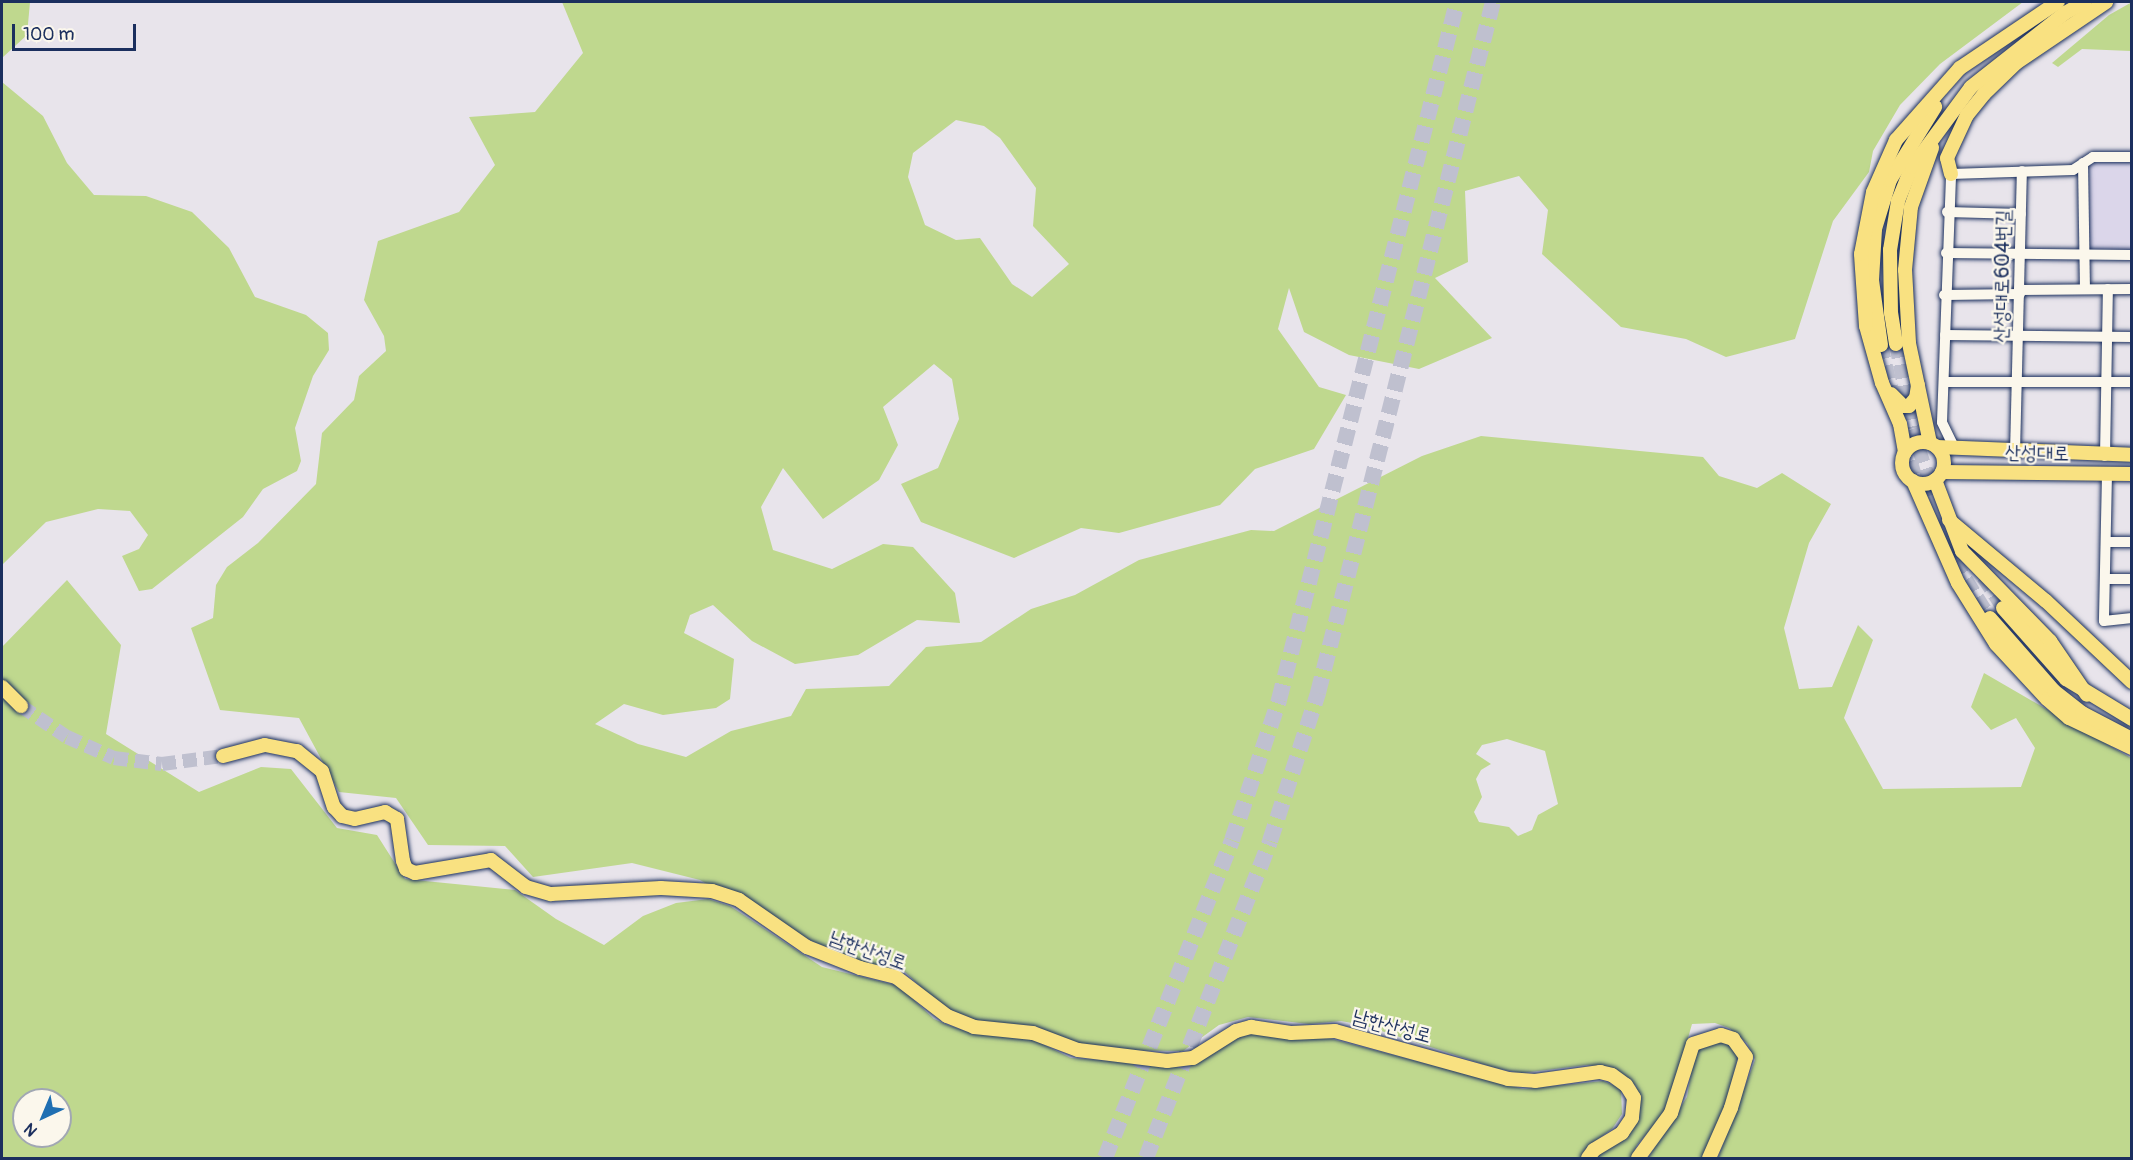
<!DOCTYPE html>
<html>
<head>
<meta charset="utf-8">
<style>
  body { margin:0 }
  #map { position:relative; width:2133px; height:1160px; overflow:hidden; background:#e8e4eb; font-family:Pangolin,"Poor Story",sans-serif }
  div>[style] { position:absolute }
  .built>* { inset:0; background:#dbd6ea }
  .green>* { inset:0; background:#bfd88e }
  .major-tunnel>* { height:14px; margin-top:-7px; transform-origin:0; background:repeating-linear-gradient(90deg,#bfc0cf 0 14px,transparent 0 21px) }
  .highway-tunnel>* { height:16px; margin-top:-8px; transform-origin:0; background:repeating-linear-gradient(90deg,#bfc0cf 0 16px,transparent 0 24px) }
  .roads { filter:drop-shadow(0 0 2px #1b2f5e) drop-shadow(0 0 2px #1b2f5e) }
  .minor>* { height:10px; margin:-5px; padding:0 5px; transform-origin:5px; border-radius:5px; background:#fbf7ec }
  .major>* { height:14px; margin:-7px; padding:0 7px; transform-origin:7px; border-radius:7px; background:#f9e181 }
  .major>.ring { margin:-7px; padding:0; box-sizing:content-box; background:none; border:14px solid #f9e181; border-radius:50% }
  span { translate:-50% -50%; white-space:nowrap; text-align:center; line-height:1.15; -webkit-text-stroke:4.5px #fbf7ec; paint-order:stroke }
  .street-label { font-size:20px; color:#1b2f5e }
  .frame { position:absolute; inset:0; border:3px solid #1b2f5e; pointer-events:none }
  .north { position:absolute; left:12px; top:1088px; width:60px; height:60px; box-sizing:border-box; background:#fbf7ec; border:2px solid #a1a7b3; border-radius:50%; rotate:224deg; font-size:16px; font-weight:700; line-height:24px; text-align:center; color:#1b2f5e }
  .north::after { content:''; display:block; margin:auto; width:21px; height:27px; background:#1f6fb2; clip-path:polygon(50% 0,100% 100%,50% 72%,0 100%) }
  .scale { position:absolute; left:12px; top:24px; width:124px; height:27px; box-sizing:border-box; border:3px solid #1b2f5e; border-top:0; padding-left:8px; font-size:18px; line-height:21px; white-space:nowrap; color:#1b2f5e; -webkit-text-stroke:4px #fbf7ec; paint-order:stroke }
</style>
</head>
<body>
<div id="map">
  <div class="built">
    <div style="clip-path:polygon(2131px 162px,2131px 255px,2084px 254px,2083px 163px)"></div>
  </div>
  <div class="green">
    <div style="clip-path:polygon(2px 2px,30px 2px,27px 35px,2px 58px)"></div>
    <div style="clip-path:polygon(evenodd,562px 2px,2023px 2px,1940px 64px,1900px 105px,1873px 151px,1869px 172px,1833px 221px,1795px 339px,1726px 357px,1686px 339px,1621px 327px,1542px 254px,1548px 210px,1519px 176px,1465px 191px,1468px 262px,1435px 278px,1492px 338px,1419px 369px,1349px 355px,1304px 332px,1289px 288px,1278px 329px,1319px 387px,1346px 395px,1314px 449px,1255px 469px,1220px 505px,1119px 533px,1081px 528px,1014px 558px,921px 522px,901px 484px,938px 468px,959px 419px,952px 379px,934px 364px,883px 407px,898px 445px,879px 480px,823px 519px,783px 468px,761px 507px,773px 550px,832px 569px,883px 544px,913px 547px,955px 593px,960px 623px,917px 620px,858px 655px,795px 664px,752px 641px,713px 605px,690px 615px,684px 633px,734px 659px,730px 699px,716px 708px,663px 715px,624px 704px,595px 724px,638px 744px,686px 757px,731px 731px,791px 716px,806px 689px,889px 686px,926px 647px,981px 642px,1031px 609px,1075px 595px,1139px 560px,1251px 530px,1274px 531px,1422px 456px,1481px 436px,1703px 457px,1719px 476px,1757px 488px,1782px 473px,1831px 504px,1809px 543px,1784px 628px,1799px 689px,1832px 687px,1858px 625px,1873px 640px,1844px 718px,1883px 789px,2021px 787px,2035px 748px,2016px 718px,1991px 730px,1971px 707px,1984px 673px,2131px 758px,2131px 1158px,1718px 1158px,1755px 1060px,1747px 1043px,1729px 1028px,1715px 1023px,1692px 1024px,1668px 1109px,1637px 1145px,1631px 1158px,1593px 1158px,1636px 1121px,1640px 1109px,1636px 1086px,1611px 1068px,1587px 1065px,1521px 1073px,1495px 1068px,1363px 1025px,1341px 1021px,1309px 1024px,1248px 1017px,1219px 1025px,1183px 1051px,1084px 1050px,1033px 1027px,976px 1022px,940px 1005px,905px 972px,874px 967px,800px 936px,700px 880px,632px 863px,533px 877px,505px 846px,428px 845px,396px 798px,339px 792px,299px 718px,220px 710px,191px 628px,213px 618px,216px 585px,227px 567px,258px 543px,316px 484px,322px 433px,354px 400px,359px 376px,386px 351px,384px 336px,364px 300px,378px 241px,459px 212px,495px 165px,469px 117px,535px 112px,583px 53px,562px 2px,956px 120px,984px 126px,1000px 138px,1036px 188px,1033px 226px,1069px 264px,1032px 297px,1012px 284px,980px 238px,956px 240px,925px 225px,908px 177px,913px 153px,956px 120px,562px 2px,1507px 739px,1545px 751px,1558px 804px,1538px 815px,1532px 830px,1518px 836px,1509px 827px,1479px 822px,1474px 812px,1482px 797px,1476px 779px,1481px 770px,1491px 764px,1476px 754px,1482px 745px,1507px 739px)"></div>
    <div style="clip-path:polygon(2132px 2px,2131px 51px,2082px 49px,2058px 67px,2052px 63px,2109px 15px)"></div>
    <div style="clip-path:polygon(2px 82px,43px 116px,67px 163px,94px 195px,146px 196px,192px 212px,229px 248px,255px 297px,306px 315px,328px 333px,329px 350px,313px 376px,295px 428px,301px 461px,297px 471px,263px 489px,243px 517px,152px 589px,139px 591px,122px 556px,139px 549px,148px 535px,130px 511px,98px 509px,46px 522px,2px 565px)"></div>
    <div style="clip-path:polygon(evenodd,67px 580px,121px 645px,106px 734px,199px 792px,261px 767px,291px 769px,337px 828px,377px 835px,405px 879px,515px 890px,556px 919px,604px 945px,643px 916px,676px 903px,708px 899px,730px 906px,822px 967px,899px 986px,934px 1019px,948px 1025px,968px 1032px,1024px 1035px,1071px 1058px,1186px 1066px,1251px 1031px,1328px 1038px,1523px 1089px,1603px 1081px,1621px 1088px,1622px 1114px,1612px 1129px,1588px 1146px,1582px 1158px,2px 1158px,2px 647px,67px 580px,24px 1100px,60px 1100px,60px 1136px,24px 1136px,24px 1100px)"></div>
    <div style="clip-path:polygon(1720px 1040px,1732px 1045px,1738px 1056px,1725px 1109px,1705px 1158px,1648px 1158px,1687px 1097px,1695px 1050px)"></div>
  </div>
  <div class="major-tunnel">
    <div style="left:1896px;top:344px;width:86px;rotate:79.3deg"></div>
    <div style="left:1912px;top:429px;width:69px;rotate:71.3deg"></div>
    <div style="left:1881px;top:345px;width:62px;rotate:76.9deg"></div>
    <div style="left:1904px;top:441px;width:52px;rotate:72.3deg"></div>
    <div style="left:1955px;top:562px;width:66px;rotate:58deg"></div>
    <div style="left:1983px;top:577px;width:37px;rotate:57deg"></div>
    <div style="left:21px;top:706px;width:55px;rotate:34deg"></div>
    <div style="left:67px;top:737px;width:51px;rotate:24.1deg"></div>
    <div style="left:114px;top:758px;width:48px;rotate:7.1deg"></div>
    <div style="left:162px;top:764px;width:62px;rotate:-7.5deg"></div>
  </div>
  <div class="highway-tunnel">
    <div style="left:1105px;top:1158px;width:342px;rotate:-68.2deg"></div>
    <div style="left:1232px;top:840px;width:148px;rotate:-71.4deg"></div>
    <div style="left:1279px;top:700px;width:720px;rotate:-75.69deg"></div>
    <div style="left:1146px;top:1158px;width:340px;rotate:-68.6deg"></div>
    <div style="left:1270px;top:841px;width:156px;rotate:-72deg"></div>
    <div style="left:1318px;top:693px;width:713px;rotate:-75.79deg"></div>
  </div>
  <div class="roads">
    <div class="minor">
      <div style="left:2083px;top:163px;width:125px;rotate:89.1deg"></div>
      <div style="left:1947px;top:212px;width:74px;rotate:1.5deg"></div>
      <div style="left:1946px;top:253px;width:186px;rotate:0.6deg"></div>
      <div style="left:2020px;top:290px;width:112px;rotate:-0.5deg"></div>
      <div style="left:1944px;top:295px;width:76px;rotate:-0.8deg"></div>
      <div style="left:1945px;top:335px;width:187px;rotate:0.6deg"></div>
      <div style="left:1944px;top:382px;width:188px"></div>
      <div style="left:1953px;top:445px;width:25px;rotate:-116deg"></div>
      <div style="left:1942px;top:422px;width:248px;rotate:-87.9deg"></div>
      <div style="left:1951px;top:174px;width:122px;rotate:-1.9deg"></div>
      <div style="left:2073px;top:170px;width:24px;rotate:-33deg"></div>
      <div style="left:2093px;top:157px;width:39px"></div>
      <div style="left:2015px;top:453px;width:282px;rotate:-88.6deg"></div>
      <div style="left:2105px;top:456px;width:167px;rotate:-89deg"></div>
      <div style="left:2107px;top:474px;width:147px;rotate:91.2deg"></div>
      <div style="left:2104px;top:621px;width:28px;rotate:-6deg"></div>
      <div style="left:2106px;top:542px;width:26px"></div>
      <div style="left:2106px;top:579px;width:26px"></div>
    </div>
    <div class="major">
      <div style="left:1951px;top:174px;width:16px;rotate:-104deg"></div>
      <div style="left:1947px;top:158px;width:47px;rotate:-65.1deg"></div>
      <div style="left:1967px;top:115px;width:27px;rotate:-51deg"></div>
      <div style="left:1984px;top:94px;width:45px;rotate:-44.1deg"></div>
      <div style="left:2016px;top:63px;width:109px;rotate:-34.1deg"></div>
      <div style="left:1896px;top:344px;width:31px;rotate:-99deg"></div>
      <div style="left:1891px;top:313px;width:63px;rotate:-90.9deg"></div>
      <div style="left:1890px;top:250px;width:50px;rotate:-80.7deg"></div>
      <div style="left:1898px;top:201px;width:37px;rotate:-68deg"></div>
      <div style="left:1912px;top:167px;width:99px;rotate:-53.6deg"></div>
      <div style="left:1971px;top:87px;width:120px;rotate:-38.2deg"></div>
      <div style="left:2065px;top:13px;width:23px;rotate:-29deg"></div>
      <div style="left:1881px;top:345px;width:66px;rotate:-97.9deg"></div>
      <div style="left:1872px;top:280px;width:51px;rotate:-86.6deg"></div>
      <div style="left:1875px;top:229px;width:51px;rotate:-73deg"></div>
      <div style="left:1890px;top:180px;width:86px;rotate:-58.3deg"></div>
      <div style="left:1891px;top:394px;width:17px;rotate:45deg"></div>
      <div style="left:1903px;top:406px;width:6px"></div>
      <div style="left:1909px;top:406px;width:11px;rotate:-49deg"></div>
      <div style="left:1916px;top:398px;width:13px;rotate:-81deg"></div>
      <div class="ring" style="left:1902px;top:442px;width:28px;height:28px"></div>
      <div style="left:1930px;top:443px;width:102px;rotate:-101.9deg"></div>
      <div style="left:1909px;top:343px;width:73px;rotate:-93.1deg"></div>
      <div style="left:1905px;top:270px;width:63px;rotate:-84.6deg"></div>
      <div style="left:1911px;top:207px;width:63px;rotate:-70.4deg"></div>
      <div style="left:1937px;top:447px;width:195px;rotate:2.3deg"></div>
      <div style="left:1905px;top:452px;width:28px;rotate:-100deg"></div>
      <div style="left:1900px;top:424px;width:45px;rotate:-113.7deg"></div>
      <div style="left:1882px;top:383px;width:59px;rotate:-105.7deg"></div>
      <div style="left:1866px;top:326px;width:72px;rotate:-94deg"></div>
      <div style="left:1861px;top:254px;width:63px;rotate:-79deg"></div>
      <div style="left:1873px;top:192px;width:57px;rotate:-66.1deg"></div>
      <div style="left:1896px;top:140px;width:96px;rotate:-48.4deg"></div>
      <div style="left:1960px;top:68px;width:118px;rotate:-34deg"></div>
      <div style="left:1942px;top:472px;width:190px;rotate:0.6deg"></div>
      <div style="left:1935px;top:480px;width:76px;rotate:69.2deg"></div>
      <div style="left:1962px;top:551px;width:126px;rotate:45.6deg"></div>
      <div style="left:2050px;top:641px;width:65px;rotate:55.6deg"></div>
      <div style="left:1913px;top:481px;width:111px;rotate:66.2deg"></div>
      <div style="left:1958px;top:583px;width:72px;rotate:58.1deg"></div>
      <div style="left:1996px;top:644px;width:75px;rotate:47.2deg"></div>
      <div style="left:2047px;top:699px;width:29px;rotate:41deg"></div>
      <div style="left:2069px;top:718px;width:70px;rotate:25.5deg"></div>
      <div style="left:1949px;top:520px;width:126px;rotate:39.9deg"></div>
      <div style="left:2046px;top:601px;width:118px;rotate:43.3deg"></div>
      <div style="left:2003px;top:608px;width:95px;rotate:48.4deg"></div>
      <div style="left:2066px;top:679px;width:77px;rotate:31.2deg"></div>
      <div style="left:1990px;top:618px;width:97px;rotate:48.8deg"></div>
      <div style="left:2054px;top:691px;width:36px;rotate:38deg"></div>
      <div style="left:2082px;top:713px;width:56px;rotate:27.5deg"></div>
      <div style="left:2px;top:687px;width:27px;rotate:45deg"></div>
      <div style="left:223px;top:756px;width:43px;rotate:-14.7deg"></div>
      <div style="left:265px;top:745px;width:33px;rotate:11deg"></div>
      <div style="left:297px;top:751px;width:32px;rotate:39deg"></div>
      <div style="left:322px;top:771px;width:38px;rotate:72deg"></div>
      <div style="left:334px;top:807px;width:12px;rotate:48deg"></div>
      <div style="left:342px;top:816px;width:13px;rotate:13deg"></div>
      <div style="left:355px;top:819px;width:31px;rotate:-13deg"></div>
      <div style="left:385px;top:812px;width:14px;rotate:30deg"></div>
      <div style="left:397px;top:819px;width:42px;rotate:81.9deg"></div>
      <div style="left:403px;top:861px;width:9px;rotate:69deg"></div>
      <div style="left:406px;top:869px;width:10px;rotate:24deg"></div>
      <div style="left:415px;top:873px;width:77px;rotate:-9.7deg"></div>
      <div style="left:491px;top:860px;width:44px;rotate:37.6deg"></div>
      <div style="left:526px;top:887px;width:26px;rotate:16deg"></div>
      <div style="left:551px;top:894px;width:110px;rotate:-3.1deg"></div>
      <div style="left:661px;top:888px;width:51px;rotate:3.4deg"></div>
      <div style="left:712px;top:891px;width:28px;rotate:18deg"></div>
      <div style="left:739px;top:900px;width:83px;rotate:34.7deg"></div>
      <div style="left:807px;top:947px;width:57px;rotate:21.6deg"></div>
      <div style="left:860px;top:968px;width:37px;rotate:14deg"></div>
      <div style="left:896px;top:977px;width:64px;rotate:37.4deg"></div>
      <div style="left:947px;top:1016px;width:29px;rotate:22deg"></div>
      <div style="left:974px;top:1027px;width:59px;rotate:5.8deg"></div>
      <div style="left:1033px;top:1033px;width:48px;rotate:20.7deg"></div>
      <div style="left:1078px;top:1050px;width:90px;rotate:7deg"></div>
      <div style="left:1167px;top:1061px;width:26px;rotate:-7deg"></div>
      <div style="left:1193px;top:1058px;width:51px;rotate:-32.1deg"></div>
      <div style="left:1236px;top:1031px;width:16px;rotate:-15deg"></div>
      <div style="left:1251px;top:1027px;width:40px;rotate:8.5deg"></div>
      <div style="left:1291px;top:1033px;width:44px;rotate:-2.6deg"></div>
      <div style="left:1335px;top:1031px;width:180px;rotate:15.5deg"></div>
      <div style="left:1508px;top:1079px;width:27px;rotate:4deg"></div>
      <div style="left:1535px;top:1081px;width:66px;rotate:-7.9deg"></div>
      <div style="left:1600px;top:1072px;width:12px;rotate:14deg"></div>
      <div style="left:1612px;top:1075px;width:17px;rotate:36deg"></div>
      <div style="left:1626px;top:1085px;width:15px;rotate:58deg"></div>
      <div style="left:1634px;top:1098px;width:20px;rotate:96deg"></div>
      <div style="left:1632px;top:1118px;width:18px;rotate:124deg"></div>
      <div style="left:1622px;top:1133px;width:33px;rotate:149deg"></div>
      <div style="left:1594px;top:1150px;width:10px;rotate:127deg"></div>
      <div style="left:1638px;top:1158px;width:56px;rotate:-53.7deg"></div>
      <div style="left:1671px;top:1113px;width:72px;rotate:-72.3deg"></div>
      <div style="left:1693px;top:1044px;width:29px;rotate:-18deg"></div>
      <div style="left:1721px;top:1035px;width:13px;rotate:18deg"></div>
      <div style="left:1733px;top:1039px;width:22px;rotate:54deg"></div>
      <div style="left:1746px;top:1057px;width:53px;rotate:106.4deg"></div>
      <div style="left:1731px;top:1108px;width:55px;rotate:113.7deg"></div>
    </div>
  </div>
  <div class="street-label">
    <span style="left:2002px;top:276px;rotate:-89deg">산성대로604번길</span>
    <span style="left:2037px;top:453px;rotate:1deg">산성대로</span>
    <span style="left:868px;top:950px;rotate:20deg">남한산성로</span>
    <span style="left:1392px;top:1026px;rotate:15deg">남한산성로</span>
  </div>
  <div class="frame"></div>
  <div class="north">N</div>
  <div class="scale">100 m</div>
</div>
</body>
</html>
